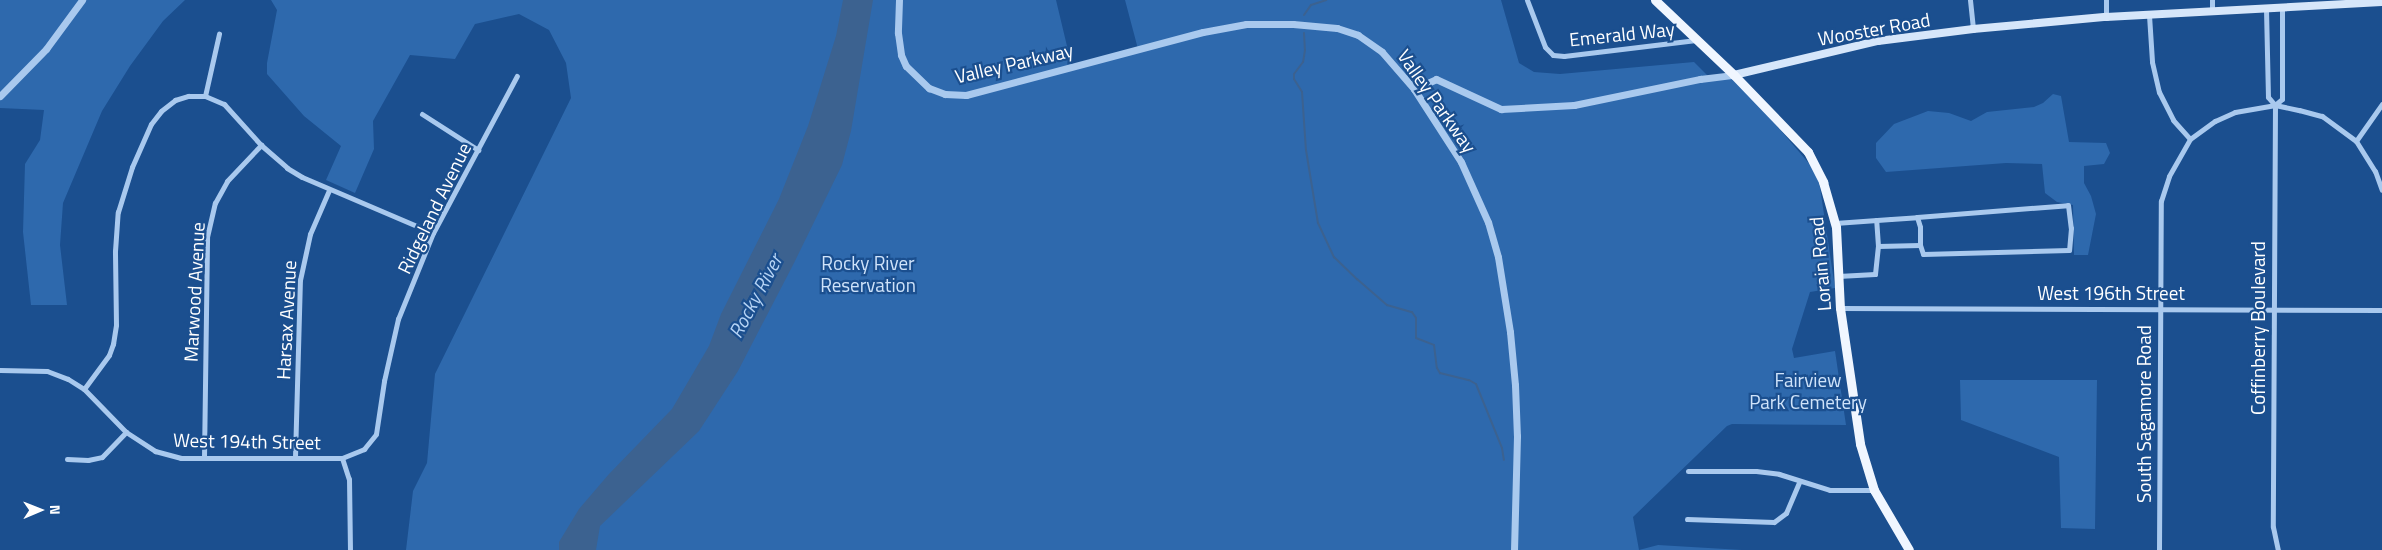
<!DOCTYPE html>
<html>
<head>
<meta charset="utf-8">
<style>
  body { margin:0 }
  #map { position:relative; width:2382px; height:550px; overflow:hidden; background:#1b4f8f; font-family:"Titillium Web",sans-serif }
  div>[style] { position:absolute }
  .green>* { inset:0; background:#2e69ad }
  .water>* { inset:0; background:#3c6290 }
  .stream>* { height:2px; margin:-1px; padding:0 1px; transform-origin:1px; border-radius:1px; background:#3c6290 }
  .minor>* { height:5px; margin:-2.5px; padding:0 2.5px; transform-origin:2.5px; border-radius:2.5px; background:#a9c9ee }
  .tertiary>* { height:7px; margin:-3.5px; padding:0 3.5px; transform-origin:3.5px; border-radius:3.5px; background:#a9c9ee }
  .secondary>* { height:8px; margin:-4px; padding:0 4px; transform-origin:4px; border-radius:4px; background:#d6e6fa }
  .primary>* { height:9px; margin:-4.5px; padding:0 4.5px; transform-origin:4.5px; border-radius:4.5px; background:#f0f6ff }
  span { translate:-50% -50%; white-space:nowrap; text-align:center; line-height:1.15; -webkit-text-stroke:4.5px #1b4f8f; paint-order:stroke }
  .street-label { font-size:19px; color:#fff }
  .park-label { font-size:19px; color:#cfe3fa }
  .water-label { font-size:20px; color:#b5d3f5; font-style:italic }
  .north { position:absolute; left:15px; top:485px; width:50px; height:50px; -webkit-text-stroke:4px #1b4f8f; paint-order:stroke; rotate:89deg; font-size:14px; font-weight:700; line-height:20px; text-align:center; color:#fff }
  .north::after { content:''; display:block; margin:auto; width:18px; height:22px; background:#fff; clip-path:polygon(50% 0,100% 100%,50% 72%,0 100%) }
</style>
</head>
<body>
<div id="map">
  <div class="green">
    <div style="clip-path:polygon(0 0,185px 0,163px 21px,130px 66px,102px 111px,63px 203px,60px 245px,67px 305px,31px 305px,23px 232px,25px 164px,40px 140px,44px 110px,0 108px)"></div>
    <div style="clip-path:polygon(271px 0,1056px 0,1072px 67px,1138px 49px,1125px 0,1501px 0,1519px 63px,1534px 72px,1560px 74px,1694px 62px,1712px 80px,1734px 76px,1818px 174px,1835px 288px,1810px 292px,1792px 349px,1794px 358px,1835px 351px,1846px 425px,1732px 424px,1727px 426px,1633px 517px,1639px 550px,1658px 545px,1742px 550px,406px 550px,413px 491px,427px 463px,435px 374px,571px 98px,566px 63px,549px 30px,519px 14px,475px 24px,455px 59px,410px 55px,373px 121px,374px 149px,355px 193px,326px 180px,341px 146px,304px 116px,267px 74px,267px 63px,277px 10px)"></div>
    <div style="clip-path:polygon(2053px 94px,2061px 96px,2069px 142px,2106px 143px,2110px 153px,2104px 164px,2084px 166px,2084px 183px,2091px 196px,2096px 214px,2088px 255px,2074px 255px,2073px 205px,2057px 202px,2045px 193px,2042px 164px,2006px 163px,1886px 172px,1876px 158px,1876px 143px,1894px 124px,1928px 111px,1949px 113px,1971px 121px,1987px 112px,2034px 107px,2043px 103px)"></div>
    <div style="clip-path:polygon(1960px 380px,2097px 380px,2095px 529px,2061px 528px,2059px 457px,1961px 420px)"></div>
  </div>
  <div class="water">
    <div style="clip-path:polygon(843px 0,873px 0,851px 131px,842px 165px,794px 263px,738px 371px,699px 431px,600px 526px,596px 550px,559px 550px,559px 542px,579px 509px,609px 474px,672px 409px,709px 346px,721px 314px,779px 199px,808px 126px,836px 36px)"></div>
  </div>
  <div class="stream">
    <div style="left:1304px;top:15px;width:12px;rotate:-55deg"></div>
    <div style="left:1311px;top:5px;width:16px;rotate:-18deg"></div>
    <div style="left:1304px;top:33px;width:17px;rotate:87deg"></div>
    <div style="left:1305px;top:50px;width:12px;rotate:99deg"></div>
    <div style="left:1303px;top:62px;width:15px;rotate:127deg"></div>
    <div style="left:1294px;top:74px;width:5px;rotate:90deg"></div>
    <div style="left:1294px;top:79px;width:15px;rotate:58deg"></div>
    <div style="left:1302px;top:92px;width:58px;rotate:86.1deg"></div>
    <div style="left:1306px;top:150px;width:74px;rotate:80.7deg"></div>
    <div style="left:1318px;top:223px;width:38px;rotate:65deg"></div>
    <div style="left:1334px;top:257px;width:32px;rotate:44deg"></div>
    <div style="left:1357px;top:279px;width:40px;rotate:41deg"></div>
    <div style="left:1387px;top:305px;width:26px;rotate:16deg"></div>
    <div style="left:1412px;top:312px;width:7px;rotate:56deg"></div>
    <div style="left:1416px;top:318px;width:20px;rotate:90deg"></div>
    <div style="left:1416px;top:338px;width:19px;rotate:21deg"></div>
    <div style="left:1434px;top:345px;width:23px;rotate:83deg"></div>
    <div style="left:1437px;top:368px;width:6px;rotate:59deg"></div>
    <div style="left:1440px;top:373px;width:30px;rotate:14deg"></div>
    <div style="left:1469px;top:380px;width:8px;rotate:30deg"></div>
    <div style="left:1476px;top:384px;width:69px;rotate:67.9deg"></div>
    <div style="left:1502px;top:448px;width:12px;rotate:81deg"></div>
  </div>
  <div class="minor">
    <div style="left:1527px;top:0;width:50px;rotate:69deg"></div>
    <div style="left:1545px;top:47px;width:11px;rotate:45deg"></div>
    <div style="left:1553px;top:55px;width:11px;rotate:5deg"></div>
    <div style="left:1564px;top:56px;width:133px;rotate:-6.9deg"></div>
    <div style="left:1970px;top:0;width:29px;rotate:84deg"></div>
    <div style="left:2106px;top:0;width:17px;rotate:90deg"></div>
    <div style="left:2266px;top:9px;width:88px;rotate:88.7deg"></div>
    <div style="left:2268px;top:97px;width:11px;rotate:49deg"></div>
    <div style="left:2275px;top:105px;width:422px;rotate:90.3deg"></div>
    <div style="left:2273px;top:527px;width:24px;rotate:78deg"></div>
    <div style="left:2212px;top:12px;width:12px;rotate:-90deg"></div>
    <div style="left:2149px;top:15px;width:47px;rotate:86.3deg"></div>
    <div style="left:2152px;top:62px;width:31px;rotate:77deg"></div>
    <div style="left:2159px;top:92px;width:31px;rotate:63deg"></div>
    <div style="left:2173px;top:120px;width:25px;rotate:48deg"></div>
    <div style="left:205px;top:96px;width:64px;rotate:-77.3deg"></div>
    <div style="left:2275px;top:105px;width:9px;rotate:-41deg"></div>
    <div style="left:2282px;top:99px;width:92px;rotate:-90deg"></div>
    <div style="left:422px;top:114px;width:67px;rotate:32.7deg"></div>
    <div style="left:2356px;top:141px;width:45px;rotate:-54.9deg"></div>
    <div style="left:1917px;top:217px;width:151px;rotate:-4.5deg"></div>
    <div style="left:2068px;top:205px;width:23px;rotate:83deg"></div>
    <div style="left:2071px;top:228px;width:22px;rotate:95deg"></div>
    <div style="left:2069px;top:250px;width:146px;rotate:178.4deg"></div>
    <div style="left:1923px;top:254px;width:9px;rotate:-108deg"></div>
    <div style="left:1835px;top:223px;width:56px;rotate:-4.1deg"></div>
    <div style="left:1891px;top:219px;width:26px;rotate:-4deg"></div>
    <div style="left:1917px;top:217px;width:10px;rotate:73deg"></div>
    <div style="left:1920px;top:227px;width:18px;rotate:90deg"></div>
    <div style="left:1920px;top:245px;width:42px;rotate:178.6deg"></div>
    <div style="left:1878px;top:246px;width:26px;rotate:-94deg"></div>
    <div style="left:1838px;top:276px;width:37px;rotate:-3deg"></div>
    <div style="left:1875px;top:274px;width:28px;rotate:-84deg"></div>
    <div style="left:1840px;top:308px;width:542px;rotate:0.21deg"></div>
    <div style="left:0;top:370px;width:47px;rotate:1.2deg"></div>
    <div style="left:47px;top:371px;width:22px;rotate:21deg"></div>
    <div style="left:68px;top:379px;width:19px;rotate:32deg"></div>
    <div style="left:84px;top:389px;width:60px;rotate:45.7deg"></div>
    <div style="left:126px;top:432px;width:35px;rotate:33deg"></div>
    <div style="left:155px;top:451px;width:27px;rotate:15deg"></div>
    <div style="left:181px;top:458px;width:161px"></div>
    <div style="left:342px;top:458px;width:24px;rotate:-22deg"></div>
    <div style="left:364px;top:449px;width:19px;rotate:-51deg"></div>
    <div style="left:376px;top:434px;width:54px;rotate:-81.4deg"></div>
    <div style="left:384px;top:381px;width:64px;rotate:-77.3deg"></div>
    <div style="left:398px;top:319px;width:93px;rotate:-67.9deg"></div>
    <div style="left:433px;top:233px;width:178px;rotate:-61.9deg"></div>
    <div style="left:84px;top:389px;width:42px;rotate:-53.7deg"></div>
    <div style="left:109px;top:355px;width:12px;rotate:-70deg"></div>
    <div style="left:113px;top:344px;width:19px;rotate:-81deg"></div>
    <div style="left:116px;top:325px;width:74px;rotate:-90.8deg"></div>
    <div style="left:115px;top:251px;width:39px;rotate:-86deg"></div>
    <div style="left:118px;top:212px;width:47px;rotate:-72.7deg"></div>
    <div style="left:132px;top:167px;width:47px;rotate:-66.2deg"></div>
    <div style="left:151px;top:124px;width:16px;rotate:-52deg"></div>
    <div style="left:161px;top:111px;width:18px;rotate:-38deg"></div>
    <div style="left:175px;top:100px;width:14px;rotate:-17deg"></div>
    <div style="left:188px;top:96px;width:17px"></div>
    <div style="left:205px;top:96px;width:21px;rotate:23deg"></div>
    <div style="left:224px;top:104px;width:55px;rotate:47.9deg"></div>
    <div style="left:261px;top:145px;width:35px;rotate:41deg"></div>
    <div style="left:287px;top:168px;width:17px;rotate:31deg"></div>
    <div style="left:302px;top:177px;width:142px;rotate:23.1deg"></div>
    <div style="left:204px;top:457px;width:220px;rotate:-89.2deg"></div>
    <div style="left:207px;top:237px;width:35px;rotate:-77deg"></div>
    <div style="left:215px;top:203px;width:25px;rotate:-61deg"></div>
    <div style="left:227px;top:181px;width:50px;rotate:-46.6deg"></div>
    <div style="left:295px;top:457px;width:177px;rotate:-88.4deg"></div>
    <div style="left:300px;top:280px;width:47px;rotate:-77.7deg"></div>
    <div style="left:310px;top:234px;width:48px;rotate:-66.6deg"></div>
    <div style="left:342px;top:458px;width:22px;rotate:72deg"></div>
    <div style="left:349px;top:479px;width:71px;rotate:89.2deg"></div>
    <div style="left:67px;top:459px;width:21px;rotate:3deg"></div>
    <div style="left:88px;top:460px;width:14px;rotate:-12deg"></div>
    <div style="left:102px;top:457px;width:35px;rotate:-46deg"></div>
    <div style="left:1688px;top:471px;width:68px"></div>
    <div style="left:1756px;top:471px;width:23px;rotate:7deg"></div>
    <div style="left:1779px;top:474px;width:53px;rotate:17.4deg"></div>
    <div style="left:1830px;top:490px;width:44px"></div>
    <div style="left:1687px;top:519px;width:87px;rotate:2deg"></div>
    <div style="left:1774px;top:522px;width:15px;rotate:-37deg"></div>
    <div style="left:1786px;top:513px;width:34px;rotate:-67deg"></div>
    <div style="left:2159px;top:550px;width:349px;rotate:-89.7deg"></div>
    <div style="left:2161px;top:201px;width:26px;rotate:-72deg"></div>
    <div style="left:2169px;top:176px;width:43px;rotate:-60.4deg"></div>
    <div style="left:2190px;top:139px;width:31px;rotate:-36deg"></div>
    <div style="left:2215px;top:121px;width:22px;rotate:-24deg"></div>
    <div style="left:2235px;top:112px;width:41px;rotate:-9.9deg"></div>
    <div style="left:2275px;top:105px;width:25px;rotate:12deg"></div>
    <div style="left:2299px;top:110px;width:24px;rotate:15deg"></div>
    <div style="left:2322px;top:116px;width:42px;rotate:36.3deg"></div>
    <div style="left:2356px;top:141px;width:36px;rotate:58deg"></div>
    <div style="left:2375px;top:171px;width:20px;rotate:70deg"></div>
  </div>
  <div class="tertiary">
    <div style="left:899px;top:0;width:33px;rotate:92deg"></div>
    <div style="left:898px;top:33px;width:22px;rotate:82deg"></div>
    <div style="left:901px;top:55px;width:12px;rotate:66deg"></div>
    <div style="left:906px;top:66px;width:32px;rotate:44deg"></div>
    <div style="left:929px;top:88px;width:17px;rotate:21deg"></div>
    <div style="left:945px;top:94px;width:21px;rotate:3deg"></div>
    <div style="left:966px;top:95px;width:245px;rotate:-14.9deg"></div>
    <div style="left:1203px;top:32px;width:44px;rotate:-10.5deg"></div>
    <div style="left:1246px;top:24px;width:47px"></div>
    <div style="left:1293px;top:24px;width:44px;rotate:5.2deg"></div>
    <div style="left:1337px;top:28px;width:22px;rotate:18deg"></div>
    <div style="left:1358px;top:35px;width:29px;rotate:35deg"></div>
    <div style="left:1382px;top:52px;width:49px;rotate:49.1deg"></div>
    <div style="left:1414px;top:89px;width:87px;rotate:57.2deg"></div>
    <div style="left:1461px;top:162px;width:66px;rotate:65.8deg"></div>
    <div style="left:1488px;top:222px;width:36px;rotate:74deg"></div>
    <div style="left:1498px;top:257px;width:76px;rotate:80.9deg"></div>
    <div style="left:1510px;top:332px;width:53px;rotate:84.6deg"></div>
    <div style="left:1515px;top:385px;width:51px;rotate:87.8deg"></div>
    <div style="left:1517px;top:436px;width:114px;rotate:91.5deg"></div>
    <div style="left:1414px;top:89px;width:24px;rotate:-24deg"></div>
    <div style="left:1436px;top:79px;width:72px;rotate:24.8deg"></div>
    <div style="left:1501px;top:109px;width:73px;rotate:-3.1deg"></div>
    <div style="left:1574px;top:105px;width:129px;rotate:-11.7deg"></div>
    <div style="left:1700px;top:79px;width:34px;rotate:-7deg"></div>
    <div style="left:0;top:96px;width:66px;rotate:-45.6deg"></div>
    <div style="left:46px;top:49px;width:61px;rotate:-53.7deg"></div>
  </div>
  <div class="secondary">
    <div style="left:1734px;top:75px;width:148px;rotate:-13.3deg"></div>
    <div style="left:1878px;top:41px;width:96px;rotate:-7.2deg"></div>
    <div style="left:1973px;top:29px;width:134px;rotate:-5.2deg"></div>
    <div style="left:2106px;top:17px;width:276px;rotate:-3.1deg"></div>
  </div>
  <div class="primary">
    <div style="left:1655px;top:0;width:109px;rotate:43.5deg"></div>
    <div style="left:1734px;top:75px;width:107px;rotate:46.1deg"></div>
    <div style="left:1808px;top:152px;width:34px;rotate:63deg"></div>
    <div style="left:1823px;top:182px;width:47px;rotate:73.9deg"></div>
    <div style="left:1836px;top:227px;width:81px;rotate:87.2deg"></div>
    <div style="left:1840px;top:308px;width:137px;rotate:81.6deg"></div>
    <div style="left:1860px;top:444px;width:48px;rotate:73.1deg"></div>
    <div style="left:1874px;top:490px;width:69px;rotate:59.7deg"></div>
  </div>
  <div class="street-label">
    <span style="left:1874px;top:29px;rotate:-10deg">Wooster Road</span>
    <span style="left:1622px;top:34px;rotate:-6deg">Emerald Way</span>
    <span style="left:1014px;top:63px;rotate:-13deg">Valley Parkway</span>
    <span style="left:1437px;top:101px;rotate:55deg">Valley Parkway</span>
    <span style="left:434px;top:208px;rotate:-64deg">Ridgeland Avenue</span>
    <span style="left:1820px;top:264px;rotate:-95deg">Lorain Road</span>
    <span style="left:194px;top:292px;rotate:-87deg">Marwood Avenue</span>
    <span style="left:2111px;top:293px">West 196th Street</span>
    <span style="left:286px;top:320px;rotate:-87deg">Harsax Avenue</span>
    <span style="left:2258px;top:328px;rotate:-90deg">Coffinberry Boulevard</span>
    <span style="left:2144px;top:414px;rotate:-90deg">South Sagamore Road</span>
    <span style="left:247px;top:441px;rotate:1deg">West 194th Street</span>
  </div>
  <div class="park-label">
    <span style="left:868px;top:274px">Rocky River<br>Reservation</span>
    <span style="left:1808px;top:391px">Fairview<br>Park Cemetery</span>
  </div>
  <div class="water-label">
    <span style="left:755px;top:296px;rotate:-62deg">Rocky River</span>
  </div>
  <div class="north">N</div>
</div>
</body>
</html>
